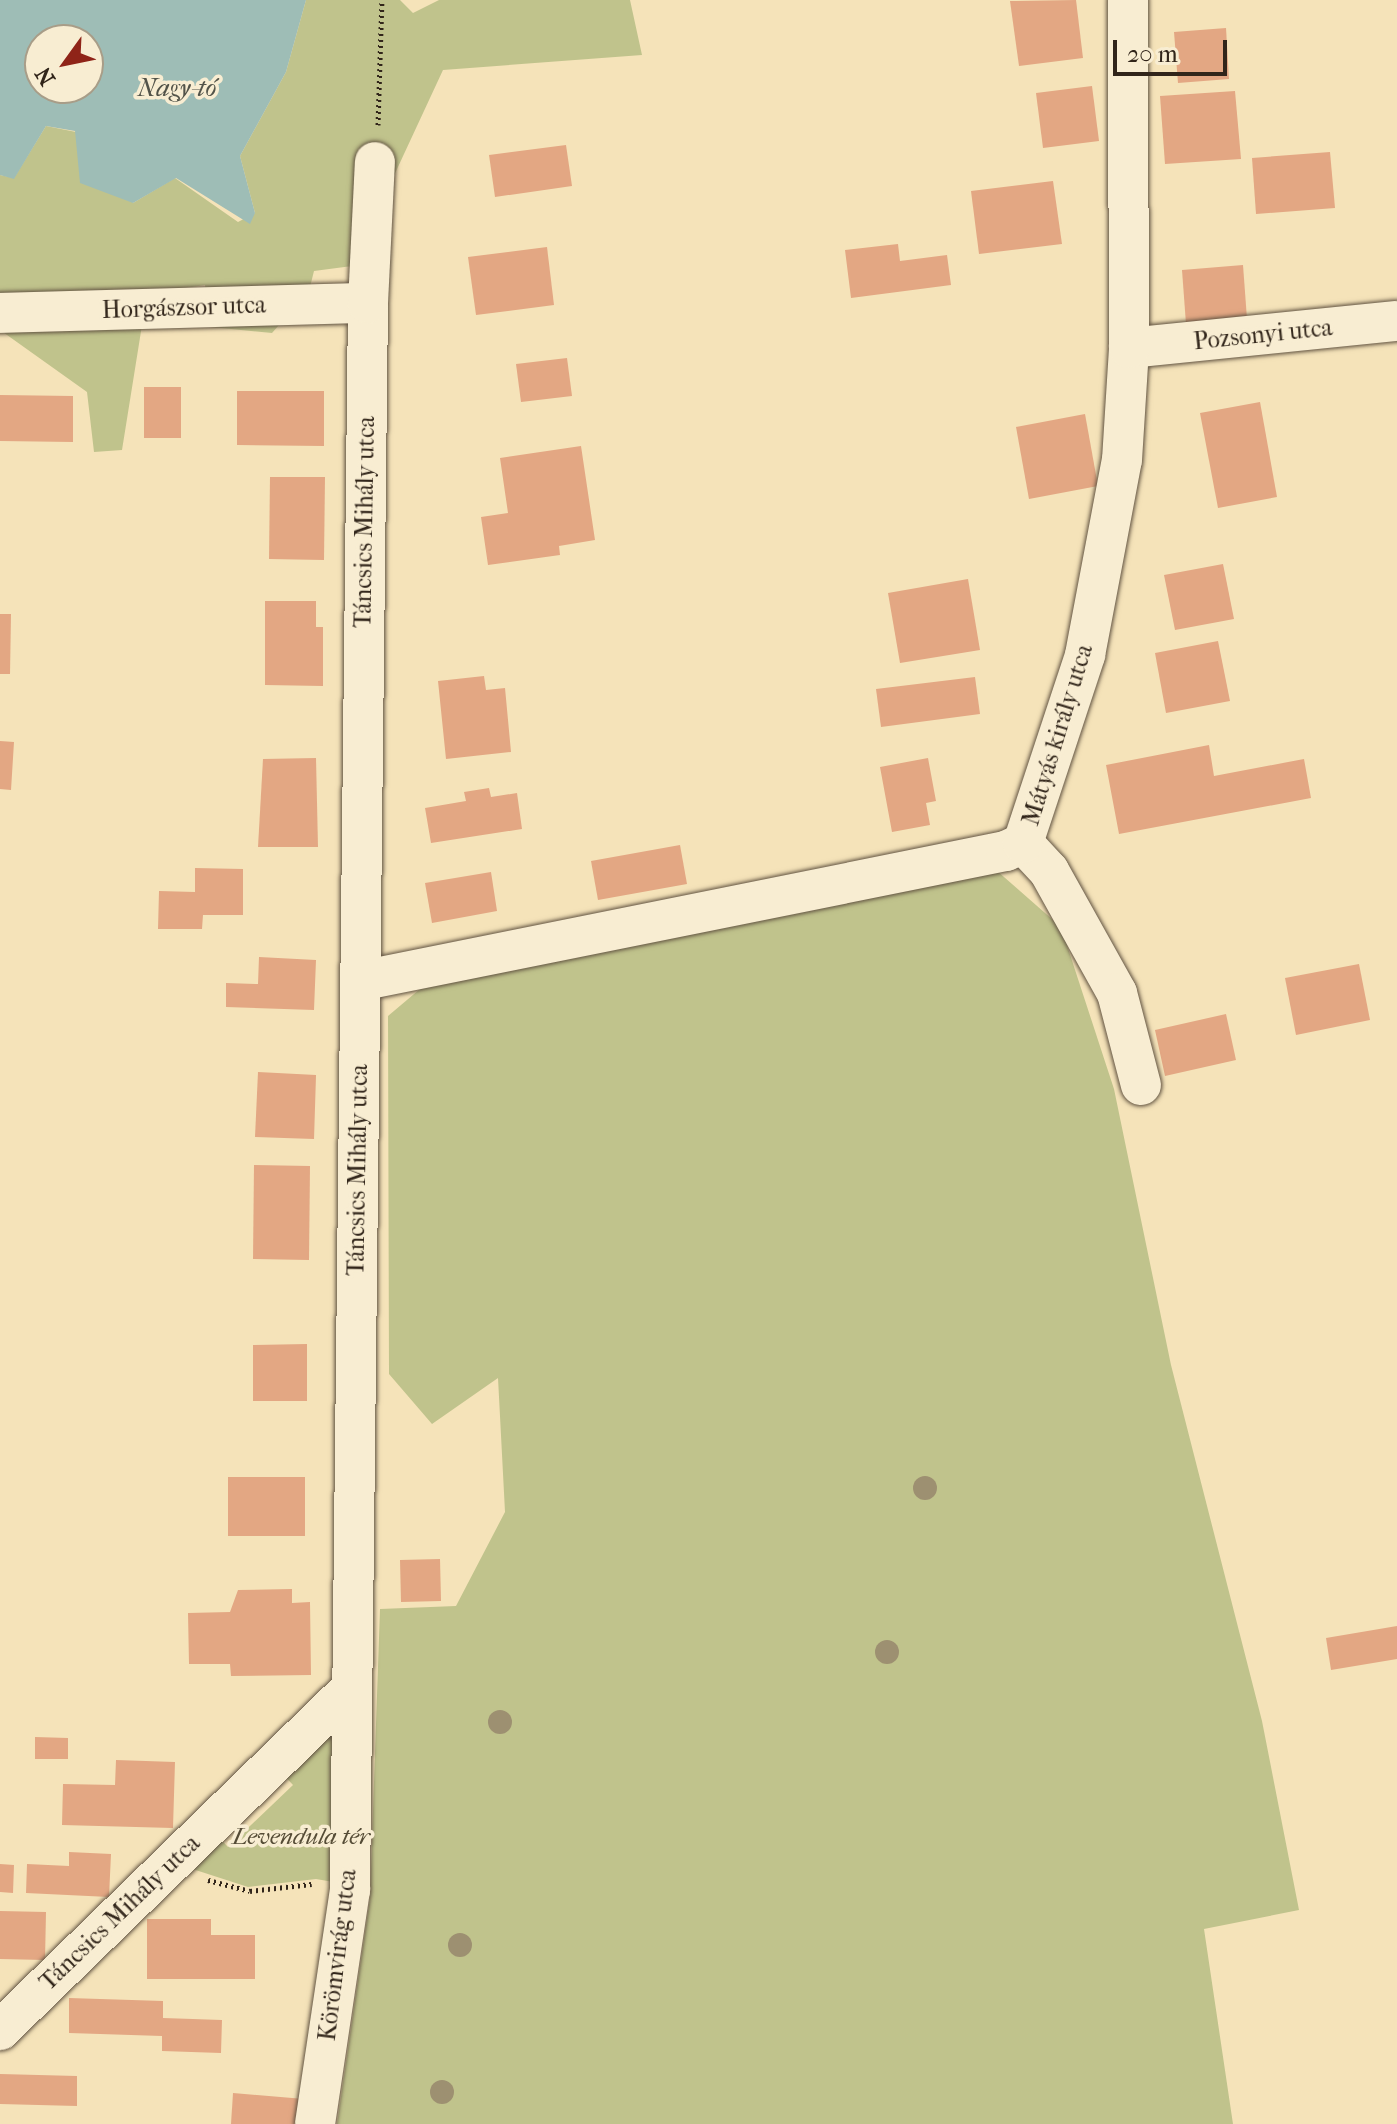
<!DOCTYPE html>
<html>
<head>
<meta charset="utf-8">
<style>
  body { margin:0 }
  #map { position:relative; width:1397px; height:2124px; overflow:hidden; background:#f5e3b9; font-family:"IM FELL French Canon",serif }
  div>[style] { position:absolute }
  .green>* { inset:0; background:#c0c38c }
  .water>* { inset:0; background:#9ebdb6 }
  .building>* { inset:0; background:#e3a783 }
  .path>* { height:5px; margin-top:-2.5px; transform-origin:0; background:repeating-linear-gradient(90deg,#31251a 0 2px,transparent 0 6px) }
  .roads { filter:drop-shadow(0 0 2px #625442) drop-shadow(0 0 2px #625442) }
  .minor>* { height:40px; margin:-20px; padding:0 20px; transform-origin:20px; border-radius:20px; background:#f8edd2 }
  .trees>* { width:24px; height:24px; margin:-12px; border-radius:50%; background:#9d9071 }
  span { translate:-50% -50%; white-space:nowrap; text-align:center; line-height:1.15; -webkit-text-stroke:7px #f8edd2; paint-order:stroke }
  .street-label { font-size:24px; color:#31251a }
  .park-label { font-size:24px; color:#554c36; font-style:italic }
  .water-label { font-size:26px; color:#525349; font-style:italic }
  .north { position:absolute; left:24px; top:24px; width:80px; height:80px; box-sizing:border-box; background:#f8edd2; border:2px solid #a89d88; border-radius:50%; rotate:237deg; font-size:22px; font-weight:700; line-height:32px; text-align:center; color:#31251a }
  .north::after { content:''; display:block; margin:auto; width:28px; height:36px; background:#8f2418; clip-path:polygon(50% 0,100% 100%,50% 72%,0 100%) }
  .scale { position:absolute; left:1113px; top:40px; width:114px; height:36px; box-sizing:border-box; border:4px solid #31251a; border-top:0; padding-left:10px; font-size:24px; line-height:28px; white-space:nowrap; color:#31251a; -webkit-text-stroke:6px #f8edd2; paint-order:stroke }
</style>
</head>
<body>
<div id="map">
  <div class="green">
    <div style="clip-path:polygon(306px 0,400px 0,413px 13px,439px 0,630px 0,642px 55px,443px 70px,352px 266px,314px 271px,309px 291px,272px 333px,211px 327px,205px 285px,147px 294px,122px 450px,94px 452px,87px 392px,0 330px,0 175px,14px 178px,46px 126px,76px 132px,133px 203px,175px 178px,238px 222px,255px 213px,240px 156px,286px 72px)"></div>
    <div style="clip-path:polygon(988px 863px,1061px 927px,1114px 1089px,1171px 1365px,1262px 1721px,1299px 1910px,1204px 1929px,1233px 2124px,337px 2124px,370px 1898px,380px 1609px,456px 1606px,505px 1512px,498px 1378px,432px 1424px,389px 1374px,388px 1016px,433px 978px)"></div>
    <div style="clip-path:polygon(346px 1701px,345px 1884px,316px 1879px,248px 1887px,177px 1864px,212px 1830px,228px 1847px,293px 1785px,276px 1767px)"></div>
  </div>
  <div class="water">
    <div style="clip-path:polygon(evenodd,0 0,306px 0,286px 72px,240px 156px,255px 213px,250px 224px,176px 178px,133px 203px,80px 183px,75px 131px,46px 126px,14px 179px,0 175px,0 0,40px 40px,88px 40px,88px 88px,40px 88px,40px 40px)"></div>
  </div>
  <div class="building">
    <div style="clip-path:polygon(1076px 0,1083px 58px,1019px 66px,1010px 1px)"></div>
    <div style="clip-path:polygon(1226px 28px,1229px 79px,1178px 83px,1174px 32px)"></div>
    <div style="clip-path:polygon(1092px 86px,1099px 141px,1043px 148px,1036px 93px)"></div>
    <div style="clip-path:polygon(1235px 91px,1241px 159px,1165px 164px,1160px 96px)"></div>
    <div style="clip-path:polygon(566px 145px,572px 186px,495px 197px,489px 155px)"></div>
    <div style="clip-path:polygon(1330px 152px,1335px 208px,1256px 214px,1252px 158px)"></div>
    <div style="clip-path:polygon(1053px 181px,1062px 244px,979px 254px,971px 191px)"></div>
    <div style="clip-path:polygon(898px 244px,900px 261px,947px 255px,951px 285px,851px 298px,845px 250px)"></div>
    <div style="clip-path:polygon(547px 247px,554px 305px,476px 315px,468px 257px)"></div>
    <div style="clip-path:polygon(1243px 265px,1247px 319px,1186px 324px,1182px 270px)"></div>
    <div style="clip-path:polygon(567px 358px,572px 396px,521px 402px,516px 364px)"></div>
    <div style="clip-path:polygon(144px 387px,181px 387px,181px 438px,144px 438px)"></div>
    <div style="clip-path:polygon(237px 391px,324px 391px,324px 446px,237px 445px)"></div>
    <div style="clip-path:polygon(0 395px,73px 396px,73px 442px,0 441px)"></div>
    <div style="clip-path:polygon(1260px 402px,1277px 497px,1218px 508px,1200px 413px)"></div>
    <div style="clip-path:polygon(1085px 414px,1098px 486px,1029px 499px,1016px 427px)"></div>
    <div style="clip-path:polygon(581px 446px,595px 540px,559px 546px,560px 555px,488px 565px,481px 517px,508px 513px,500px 458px)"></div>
    <div style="clip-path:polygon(270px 477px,325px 477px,324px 560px,269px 559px)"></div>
    <div style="clip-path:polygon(1223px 564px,1234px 619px,1175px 630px,1164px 575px)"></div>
    <div style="clip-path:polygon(968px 579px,980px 650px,900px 663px,888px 593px)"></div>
    <div style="clip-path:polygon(265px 601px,316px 601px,316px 627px,323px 627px,323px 686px,265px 685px)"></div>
    <div style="clip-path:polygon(0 614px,11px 614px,10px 674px,0 674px)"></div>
    <div style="clip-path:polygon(1218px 641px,1230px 701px,1166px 713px,1155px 653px)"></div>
    <div style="clip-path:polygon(484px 676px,486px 690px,505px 688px,511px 752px,446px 759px,438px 681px)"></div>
    <div style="clip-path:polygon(975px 677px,980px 714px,881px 727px,876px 689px)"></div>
    <div style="clip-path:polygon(0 741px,14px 742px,11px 790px,0 789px)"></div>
    <div style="clip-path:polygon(1209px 745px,1214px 776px,1304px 759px,1311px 798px,1119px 834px,1106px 765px)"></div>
    <div style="clip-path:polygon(316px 758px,318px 847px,258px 847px,263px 759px)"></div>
    <div style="clip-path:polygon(928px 758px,936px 801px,926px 803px,930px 825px,892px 832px,880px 767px)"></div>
    <div style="clip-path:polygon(489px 788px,491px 797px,517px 793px,522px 829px,431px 843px,425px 808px,466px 801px,464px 792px)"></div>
    <div style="clip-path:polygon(680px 845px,687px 884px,598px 900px,591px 861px)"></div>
    <div style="clip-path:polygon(195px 868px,243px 869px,243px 915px,203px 915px,202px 929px,158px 929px,159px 891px,195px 892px)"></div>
    <div style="clip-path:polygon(491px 872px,497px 911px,432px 923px,425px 883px)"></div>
    <div style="clip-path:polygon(259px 957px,316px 960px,314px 1010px,226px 1007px,226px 983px,258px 984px)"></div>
    <div style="clip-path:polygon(1359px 964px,1370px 1020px,1296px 1035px,1285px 978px)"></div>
    <div style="clip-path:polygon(1226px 1014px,1236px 1060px,1165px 1076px,1155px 1030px)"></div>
    <div style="clip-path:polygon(258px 1072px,316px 1075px,314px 1139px,255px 1137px)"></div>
    <div style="clip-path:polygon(254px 1165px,310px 1166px,309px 1260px,253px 1259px)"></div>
    <div style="clip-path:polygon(307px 1344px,307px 1401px,253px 1401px,253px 1345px)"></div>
    <div style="clip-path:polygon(228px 1477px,305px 1477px,305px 1536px,228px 1536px)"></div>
    <div style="clip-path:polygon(440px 1559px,441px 1601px,401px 1602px,400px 1560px)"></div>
    <div style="clip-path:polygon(292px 1589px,292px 1603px,310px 1602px,311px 1675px,231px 1676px,230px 1664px,189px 1664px,188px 1613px,230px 1612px,238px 1590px)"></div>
    <div style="clip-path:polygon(1397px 1626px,1397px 1659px,1331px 1670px,1326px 1638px)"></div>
    <div style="clip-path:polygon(35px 1737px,68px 1738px,68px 1759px,35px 1759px)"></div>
    <div style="clip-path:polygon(116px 1760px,175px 1762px,173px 1828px,62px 1825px,63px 1784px,115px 1785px)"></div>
    <div style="clip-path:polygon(69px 1852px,111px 1854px,109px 1897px,26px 1893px,27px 1864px,69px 1866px)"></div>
    <div style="clip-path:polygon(0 1864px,14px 1865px,13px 1893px,0 1892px)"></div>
    <div style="clip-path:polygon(0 1911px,46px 1912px,45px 1960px,0 1959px)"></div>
    <div style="clip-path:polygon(147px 1919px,211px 1919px,211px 1935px,255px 1935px,255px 1979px,147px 1979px)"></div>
    <div style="clip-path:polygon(69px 1998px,163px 2001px,163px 2018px,222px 2020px,221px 2053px,162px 2051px,162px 2036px,69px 2033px)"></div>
    <div style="clip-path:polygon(0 2074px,77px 2076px,77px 2106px,0 2104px)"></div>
    <div style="clip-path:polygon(233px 2093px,304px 2099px,302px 2124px,231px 2124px)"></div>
  </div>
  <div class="path">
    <div style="left:378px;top:125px;width:125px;rotate:-88.2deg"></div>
    <div style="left:208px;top:1880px;width:43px;rotate:14.7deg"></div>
    <div style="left:250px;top:1891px;width:62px;rotate:-6.4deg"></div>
  </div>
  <div class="roads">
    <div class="minor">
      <div style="left:0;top:313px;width:368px;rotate:-1.6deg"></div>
      <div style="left:1129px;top:348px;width:269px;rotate:-5.8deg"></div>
      <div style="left:1023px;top:843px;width:38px;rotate:47deg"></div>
      <div style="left:1049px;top:871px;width:140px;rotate:60.9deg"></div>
      <div style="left:1117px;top:993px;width:95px;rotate:75.4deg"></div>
      <div style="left:360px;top:981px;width:659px;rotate:-11.38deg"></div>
      <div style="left:1006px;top:851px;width:19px;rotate:-25deg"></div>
      <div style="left:1023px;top:843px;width:198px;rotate:-71.7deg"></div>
      <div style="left:1085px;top:655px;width:198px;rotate:-79.3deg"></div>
      <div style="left:1122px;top:460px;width:112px;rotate:-86.4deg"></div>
      <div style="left:1129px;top:348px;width:348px;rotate:-90.2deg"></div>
      <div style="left:0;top:2030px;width:489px;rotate:-44.2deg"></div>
      <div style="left:315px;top:2124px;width:237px;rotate:-81.5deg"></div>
      <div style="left:350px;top:1890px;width:1587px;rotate:-89.35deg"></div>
      <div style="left:368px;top:303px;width:141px;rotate:-87.2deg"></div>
    </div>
  </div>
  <div class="trees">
    <div style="left:925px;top:1488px"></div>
    <div style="left:887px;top:1652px"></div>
    <div style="left:500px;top:1722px"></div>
    <div style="left:460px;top:1945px"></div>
    <div style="left:442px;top:2092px"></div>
  </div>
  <div class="street-label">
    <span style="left:184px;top:308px;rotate:-2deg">Horgászsor utca</span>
    <span style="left:1263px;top:335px;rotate:-6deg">Pozsonyi utca</span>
    <span style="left:365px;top:522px;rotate:-89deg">Táncsics Mihály utca</span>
    <span style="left:1058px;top:735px;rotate:-73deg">Mátyás király utca</span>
    <span style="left:358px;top:1170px;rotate:-89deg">Táncsics Mihály utca</span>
    <span style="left:120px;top:1913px;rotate:-44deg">Táncsics Mihály utca</span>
    <span style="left:338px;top:1955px;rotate:-83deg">Körömvirág utca</span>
  </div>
  <div class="park-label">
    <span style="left:301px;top:1837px">Levendula tér</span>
  </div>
  <div class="water-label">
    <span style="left:177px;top:88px">Nagy-tó</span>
  </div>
  <div class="north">N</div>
  <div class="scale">20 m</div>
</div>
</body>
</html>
